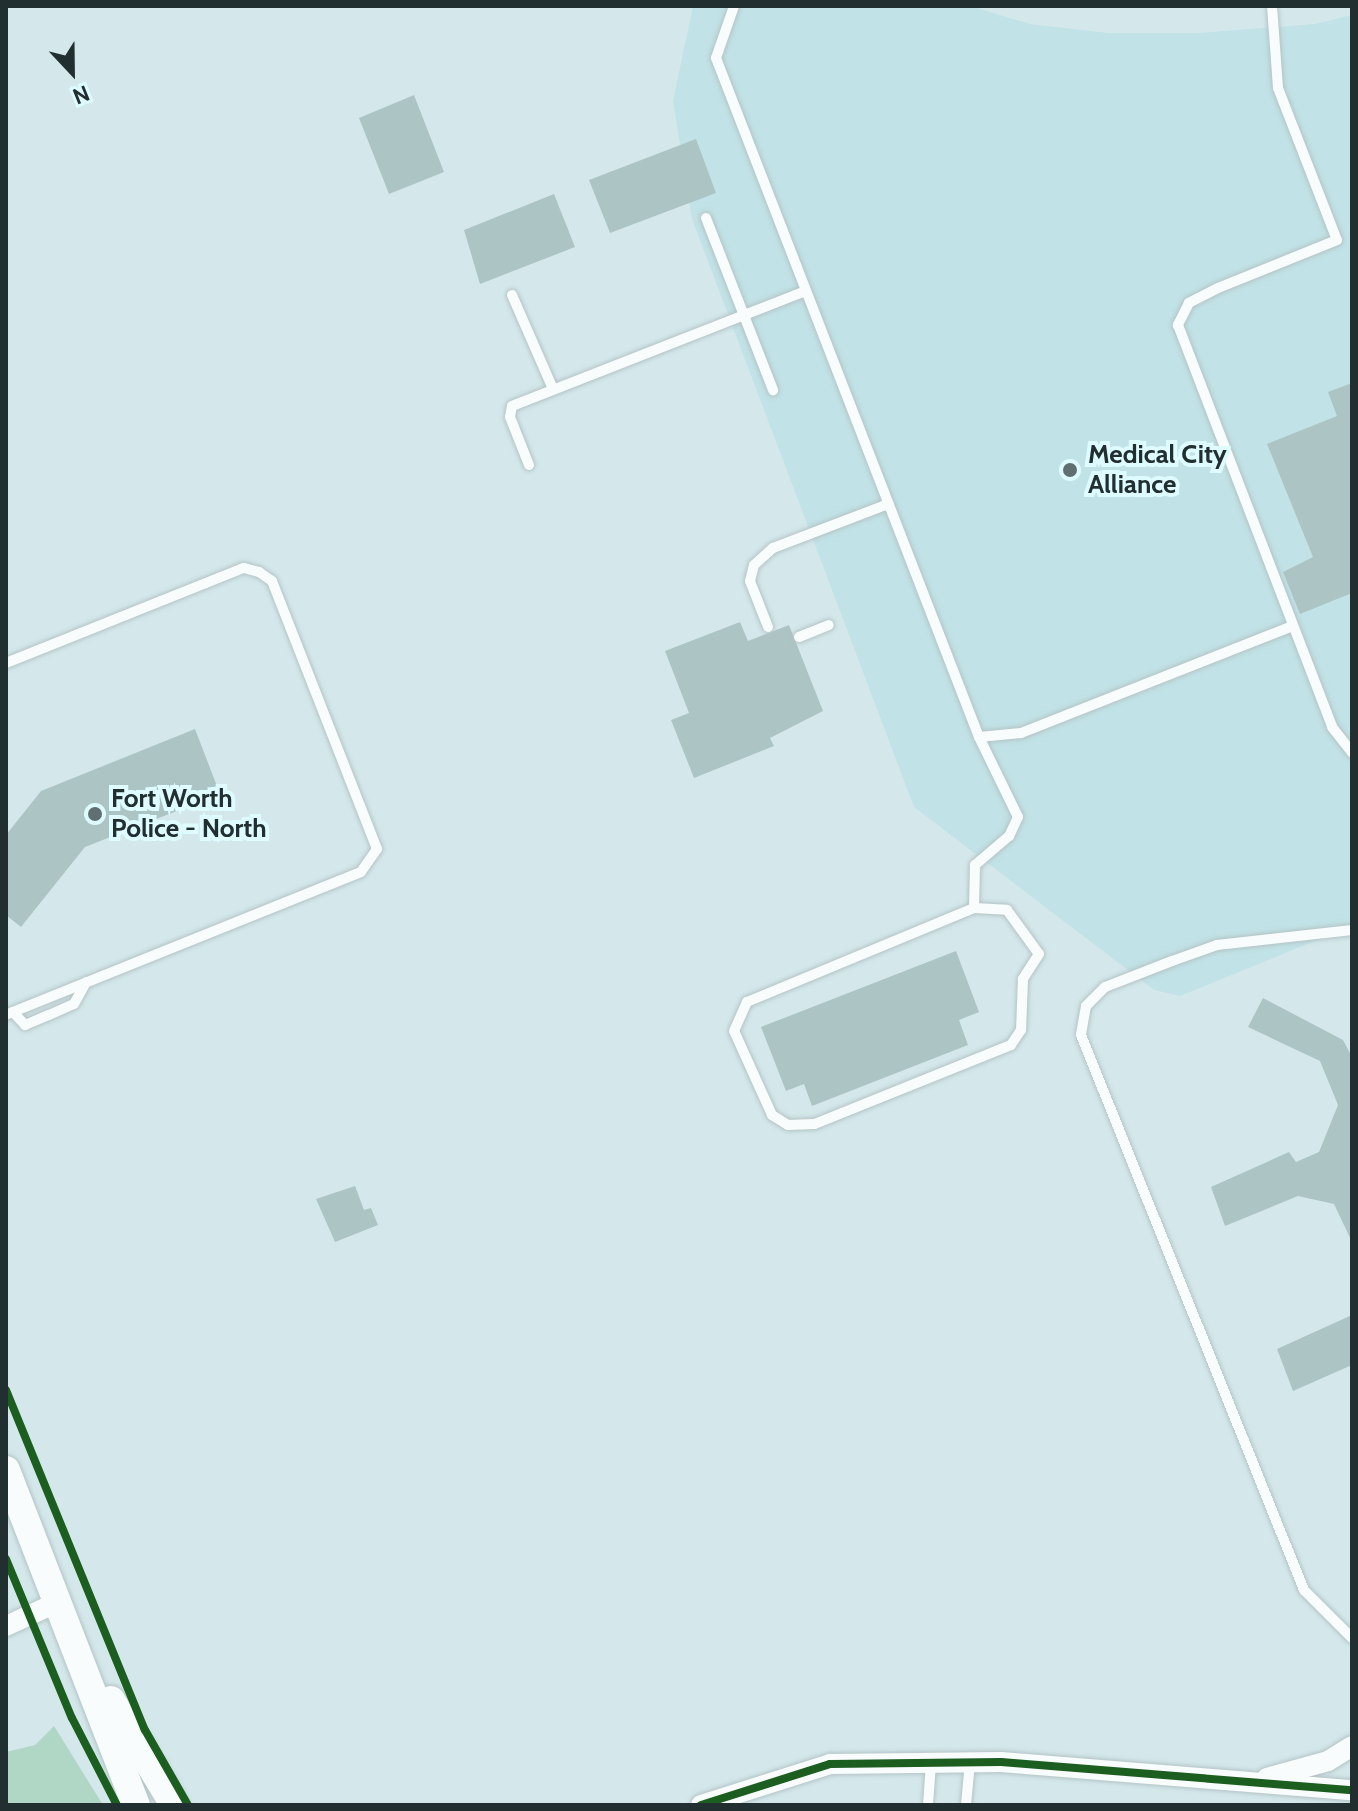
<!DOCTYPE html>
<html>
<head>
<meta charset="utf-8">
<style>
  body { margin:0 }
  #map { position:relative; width:1358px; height:1811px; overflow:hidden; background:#d4e8eb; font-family:Cabin,sans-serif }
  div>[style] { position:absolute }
  .built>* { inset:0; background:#c1e2e6 }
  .green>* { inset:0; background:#b0d6c6 }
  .building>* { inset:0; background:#acc4c3 }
  .roads { filter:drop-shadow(0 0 2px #b4c4c6) drop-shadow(0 0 2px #b4c4c6) }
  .service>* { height:10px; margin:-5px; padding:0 5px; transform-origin:5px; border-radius:5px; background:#f9fcfc }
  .minor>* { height:20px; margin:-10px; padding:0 10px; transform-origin:10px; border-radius:10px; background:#f9fcfc }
  .secondary>* { height:28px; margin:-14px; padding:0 14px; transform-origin:14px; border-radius:14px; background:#f9fcfc }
  .cycleway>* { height:8px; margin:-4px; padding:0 4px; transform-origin:4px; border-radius:4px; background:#1b5e20 }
  .dots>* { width:22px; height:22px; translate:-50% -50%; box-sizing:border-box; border:4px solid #defcff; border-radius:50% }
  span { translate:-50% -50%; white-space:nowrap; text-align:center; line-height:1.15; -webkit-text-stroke:8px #defcff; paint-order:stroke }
  .poi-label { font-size:26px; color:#212f31; font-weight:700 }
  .left { translate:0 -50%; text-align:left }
  .frame { position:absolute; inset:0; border:8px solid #212f31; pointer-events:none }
  .north { position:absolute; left:32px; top:32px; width:80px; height:80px; -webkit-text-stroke:6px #defcff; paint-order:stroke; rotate:158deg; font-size:22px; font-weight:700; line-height:32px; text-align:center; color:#212f31 }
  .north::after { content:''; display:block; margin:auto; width:28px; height:36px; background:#212f31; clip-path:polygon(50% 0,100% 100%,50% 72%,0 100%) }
</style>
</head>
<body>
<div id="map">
  <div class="built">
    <div style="clip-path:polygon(693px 6px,970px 6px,1030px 24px,1108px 33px,1199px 33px,1315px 24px,1352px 15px,1352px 926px,1180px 996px,1154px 990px,914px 807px,692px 219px,673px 101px)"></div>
  </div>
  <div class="green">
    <div style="clip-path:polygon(54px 1726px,103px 1805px,6px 1805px,6px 1752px,35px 1745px)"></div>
  </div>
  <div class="building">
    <div style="clip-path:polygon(414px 95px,444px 172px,389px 194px,359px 118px)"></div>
    <div style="clip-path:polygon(696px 139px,716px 193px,610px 233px,589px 180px)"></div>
    <div style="clip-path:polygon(554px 194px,575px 247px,480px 284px,464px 230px)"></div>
    <div style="clip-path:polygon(1352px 383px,1352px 593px,1300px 614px,1283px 572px,1313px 557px,1267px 444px,1337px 416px,1328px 392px)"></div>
    <div style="clip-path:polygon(740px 622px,748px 641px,789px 625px,823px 711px,770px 738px,774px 746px,694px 778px,671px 720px,689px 713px,665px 651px)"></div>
    <div style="clip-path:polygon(195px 729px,220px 794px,85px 847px,21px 927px,6px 915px,6px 835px,41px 791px)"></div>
    <div style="clip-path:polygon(956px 951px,979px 1012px,959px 1020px,968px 1045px,812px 1106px,804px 1084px,786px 1091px,761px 1027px)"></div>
    <div style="clip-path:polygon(1263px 998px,1343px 1040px,1352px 1057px,1352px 1242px,1334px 1204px,1298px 1196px,1225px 1226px,1211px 1187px,1289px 1152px,1296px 1162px,1319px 1152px,1338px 1105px,1320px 1061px,1248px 1027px)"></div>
    <div style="clip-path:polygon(355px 1186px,364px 1210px,371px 1208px,378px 1225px,335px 1242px,316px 1199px)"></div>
    <div style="clip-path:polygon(1352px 1315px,1352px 1365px,1293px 1391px,1277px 1349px)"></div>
  </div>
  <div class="roads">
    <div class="service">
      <div style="left:734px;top:6px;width:55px;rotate:109.1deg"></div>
      <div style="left:716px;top:58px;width:728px;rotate:68.83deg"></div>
      <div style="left:979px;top:737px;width:89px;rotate:64deg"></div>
      <div style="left:1018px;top:817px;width:21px;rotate:115deg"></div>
      <div style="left:1009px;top:836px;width:45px;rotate:139.5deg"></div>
      <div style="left:975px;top:865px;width:43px;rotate:91.3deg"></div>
      <div style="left:1272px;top:6px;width:82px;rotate:85.8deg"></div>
      <div style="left:1278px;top:88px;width:163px;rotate:68.8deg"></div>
      <div style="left:1337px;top:240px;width:128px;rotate:158deg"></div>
      <div style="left:1218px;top:288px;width:33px;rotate:153deg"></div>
      <div style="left:1189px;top:303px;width:25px;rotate:117deg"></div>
      <div style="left:1178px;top:325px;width:430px;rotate:69deg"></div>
      <div style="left:1332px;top:727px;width:33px;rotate:52deg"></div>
      <div style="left:706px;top:218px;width:185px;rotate:68.7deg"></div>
      <div style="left:512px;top:295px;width:103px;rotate:66.4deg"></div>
      <div style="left:529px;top:465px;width:52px;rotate:-111.6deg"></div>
      <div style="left:510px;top:417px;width:11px;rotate:-80deg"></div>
      <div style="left:512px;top:406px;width:315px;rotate:-21.4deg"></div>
      <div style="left:768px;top:627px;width:49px;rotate:-111.4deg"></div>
      <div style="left:750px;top:581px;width:16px;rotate:-76deg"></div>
      <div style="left:754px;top:565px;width:25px;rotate:-42deg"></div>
      <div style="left:773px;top:548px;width:123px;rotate:-20.9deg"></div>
      <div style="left:799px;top:637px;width:32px;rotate:-22deg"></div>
      <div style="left:6px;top:663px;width:256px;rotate:-21.8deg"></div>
      <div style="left:244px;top:568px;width:16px;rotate:15deg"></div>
      <div style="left:259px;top:572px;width:16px;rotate:35deg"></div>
      <div style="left:272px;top:581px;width:288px;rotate:68.6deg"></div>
      <div style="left:377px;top:849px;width:28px;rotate:125deg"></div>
      <div style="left:361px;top:872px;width:383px;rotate:158.1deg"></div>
      <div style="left:979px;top:737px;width:42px;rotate:-5.4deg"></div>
      <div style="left:1021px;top:733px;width:291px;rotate:-21.5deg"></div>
      <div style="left:974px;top:908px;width:33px;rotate:3deg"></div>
      <div style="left:1007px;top:910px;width:54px;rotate:54deg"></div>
      <div style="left:1039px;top:954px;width:30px;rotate:123deg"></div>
      <div style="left:1023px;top:979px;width:51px;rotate:92.2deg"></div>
      <div style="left:1021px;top:1030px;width:18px;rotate:124deg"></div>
      <div style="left:1011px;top:1045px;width:212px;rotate:158.1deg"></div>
      <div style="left:814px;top:1124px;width:26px;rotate:178deg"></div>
      <div style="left:788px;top:1125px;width:19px;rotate:-148deg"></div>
      <div style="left:772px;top:1115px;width:92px;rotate:-114.3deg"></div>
      <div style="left:734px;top:1031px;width:32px;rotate:-66deg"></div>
      <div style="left:747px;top:1002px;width:246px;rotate:-22.5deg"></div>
      <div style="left:1352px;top:930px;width:136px;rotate:173.7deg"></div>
      <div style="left:1217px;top:945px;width:48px;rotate:160.4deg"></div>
      <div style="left:1172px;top:961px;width:72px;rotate:158.8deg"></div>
      <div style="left:1105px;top:987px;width:27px;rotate:135deg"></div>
      <div style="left:1086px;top:1006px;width:29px;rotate:100deg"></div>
      <div style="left:1081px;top:1035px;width:598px;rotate:68.11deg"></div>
      <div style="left:1304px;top:1590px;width:68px;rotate:45deg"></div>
      <div style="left:13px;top:1012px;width:18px;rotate:47deg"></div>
      <div style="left:25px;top:1025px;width:26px;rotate:-23deg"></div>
      <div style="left:49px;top:1015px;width:27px;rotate:-24deg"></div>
      <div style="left:74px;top:1004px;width:25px;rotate:-61deg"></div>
      <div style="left:928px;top:1805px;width:42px;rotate:-85.9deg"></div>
      <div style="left:966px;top:1805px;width:43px;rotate:-84.7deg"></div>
    </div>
    <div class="minor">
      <div style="left:6px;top:1626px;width:60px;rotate:-24.8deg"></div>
      <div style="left:1267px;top:1778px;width:63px;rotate:-15.6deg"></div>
      <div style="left:1328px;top:1761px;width:28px;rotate:-32deg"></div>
      <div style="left:701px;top:1805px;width:135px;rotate:-17.6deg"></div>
      <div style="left:830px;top:1764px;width:171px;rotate:-0.7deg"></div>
      <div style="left:1001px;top:1762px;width:352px;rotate:4.6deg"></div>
    </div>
    <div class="secondary">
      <div style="left:6px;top:1470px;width:359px;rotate:68.8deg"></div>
      <div style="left:111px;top:1700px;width:122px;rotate:59deg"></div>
    </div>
  </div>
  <div class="cycleway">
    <div style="left:6px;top:1390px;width:367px;rotate:67.8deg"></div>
    <div style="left:145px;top:1730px;width:86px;rotate:60.2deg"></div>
    <div style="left:6px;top:1559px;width:172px;rotate:67.5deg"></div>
    <div style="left:72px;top:1718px;width:98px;rotate:62.7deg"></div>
    <div style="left:701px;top:1805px;width:135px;rotate:-17.6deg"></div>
    <div style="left:830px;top:1764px;width:171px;rotate:-0.7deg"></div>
    <div style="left:1001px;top:1762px;width:352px;rotate:4.6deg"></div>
  </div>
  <div class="dots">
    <div style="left:1070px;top:470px;background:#607072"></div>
    <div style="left:95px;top:814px;background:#607072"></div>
  </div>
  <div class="poi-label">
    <span class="left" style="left:1088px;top:470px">Medical City<br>Alliance</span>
    <span class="left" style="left:111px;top:814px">Fort Worth<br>Police - North</span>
  </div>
  <div class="frame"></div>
  <div class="north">N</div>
</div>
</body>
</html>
